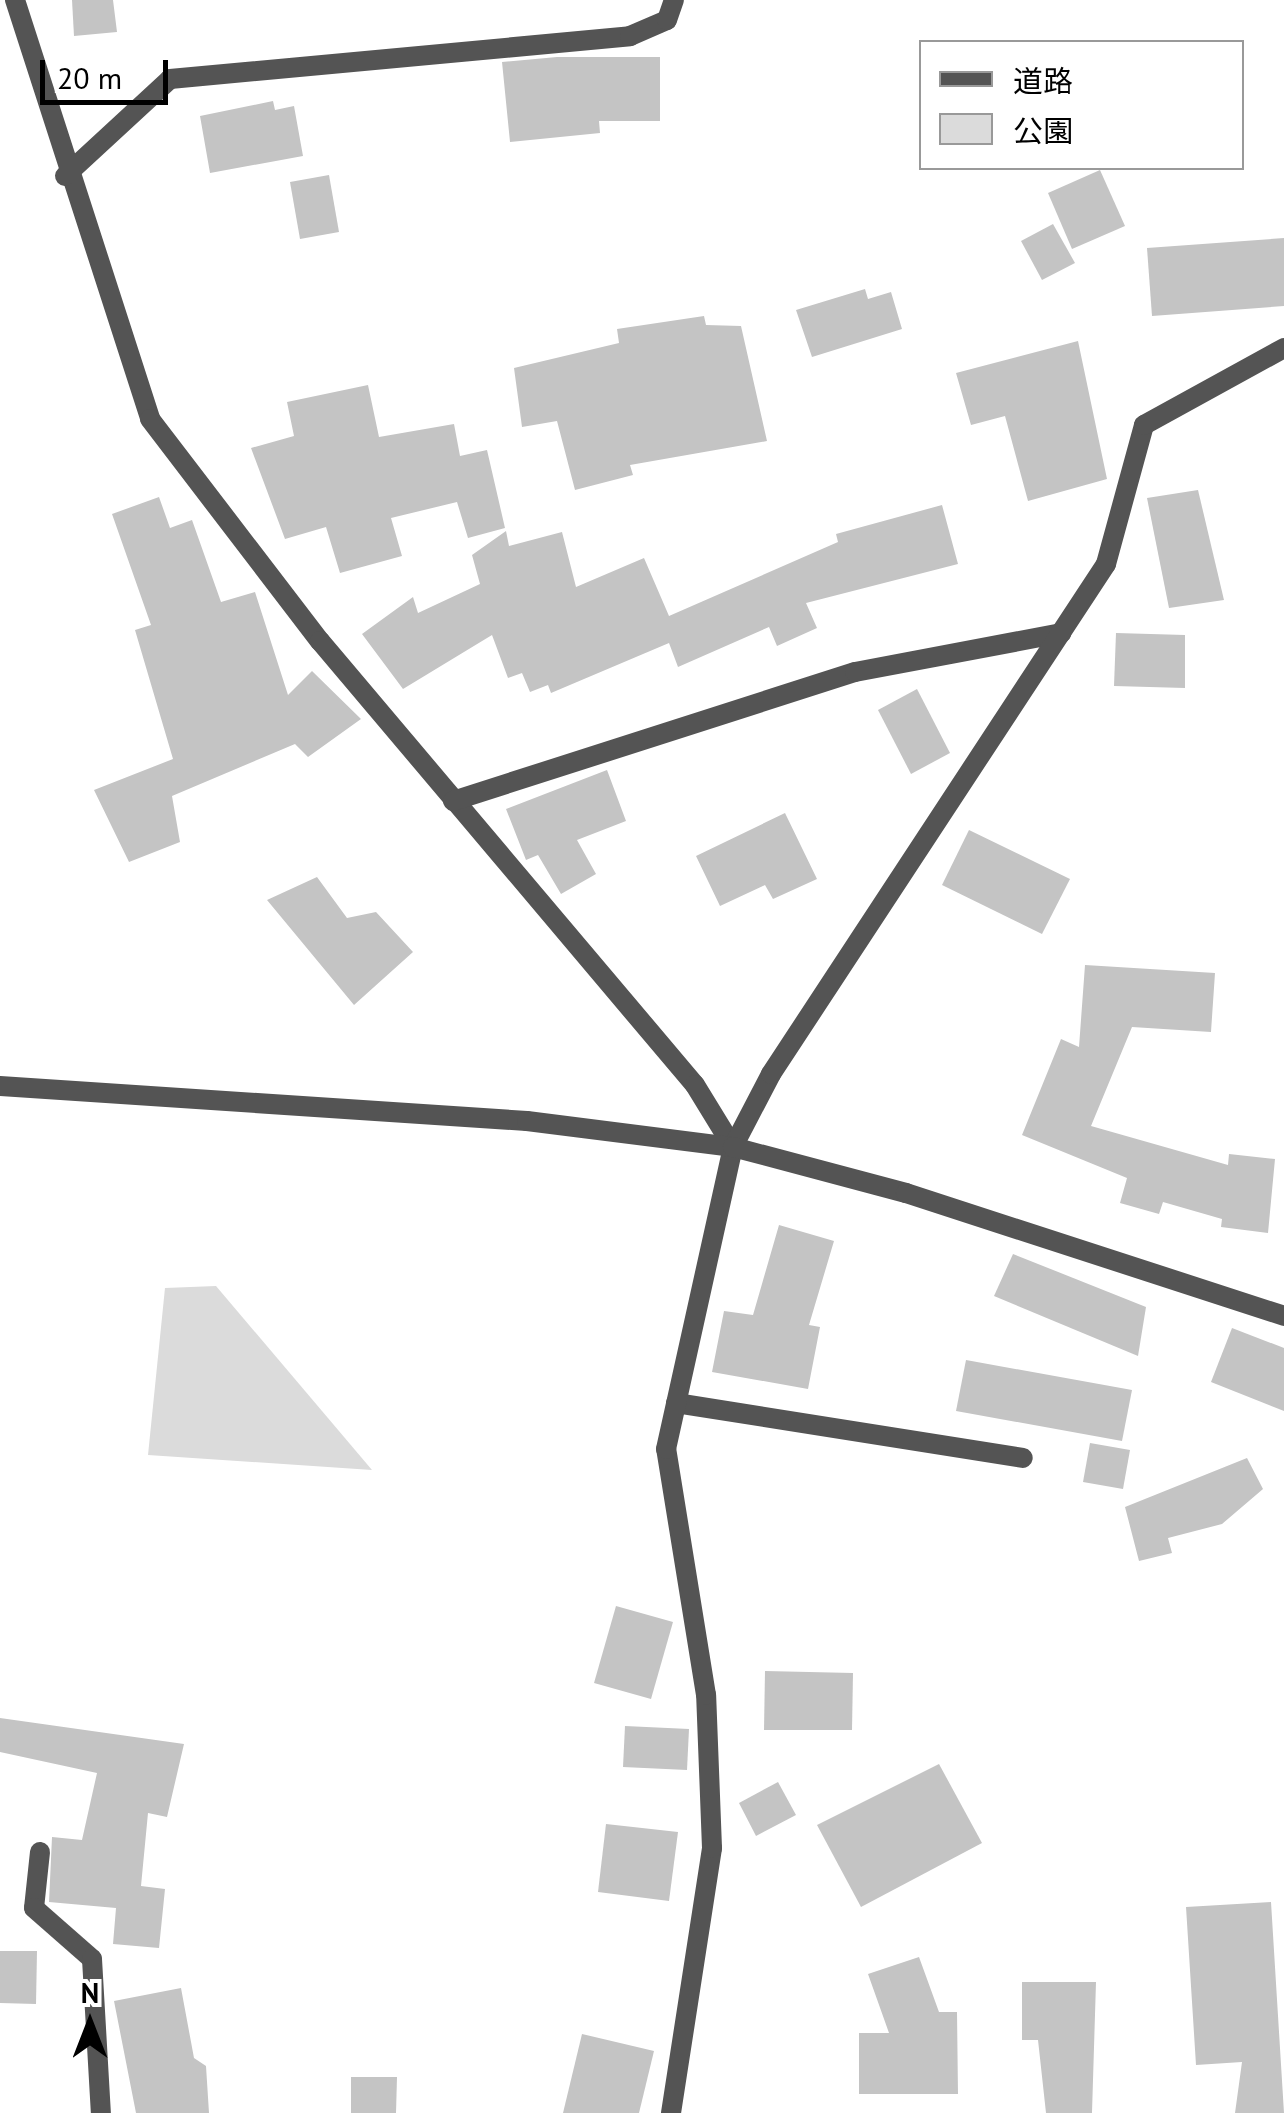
<!DOCTYPE html>
<html>
<head>
<meta charset="utf-8">
<style>
  body { margin:0 }
  #map { position:relative; width:1284px; height:2113px; overflow:hidden; background:#fff; font-family:"PT Sans","Noto Sans JP",sans-serif }
  div>[style] { position:absolute }
  .green>* { inset:0; background:#dbdbdb }
  .building>* { inset:0; background:#c4c4c4 }
  .minor>* { height:20px; margin:-10px; padding:0 10px; transform-origin:10px; border-radius:10px; background:#545454 }
  .tertiary>* { height:20px; margin:-10px; padding:0 10px; transform-origin:10px; border-radius:10px; background:#545454 }
  span { translate:-50% -50%; white-space:nowrap; text-align:center; line-height:1.15; -webkit-text-stroke:8px #fff; paint-order:stroke }
  .legend { position:absolute; left:919px; top:40px; width:325px; height:130px; box-sizing:border-box; background:#fff; border:2px solid #999; margin:0; padding:12px 18px; list-style:none; font-size:30px; color:#000 }
  .legend li { display:flex; align-items:center; gap:20px; height:50px }
  .legend b { width:50px; border:2px solid #999 }
  .north { position:absolute; left:40px; top:1973px; width:100px; height:100px; -webkit-text-stroke:8px #fff; paint-order:stroke; rotate:0deg; font-size:28px; font-weight:700; line-height:40px; text-align:center; color:#000 }
  .north::after { content:''; display:block; margin:auto; width:35px; height:45px; background:#000; clip-path:polygon(50% 0,100% 100%,50% 72%,0 100%) }
  .scale { position:absolute; left:40px; top:60px; width:128px; height:45px; box-sizing:border-box; border:5px solid #000; border-top:0; padding-left:12px; font-size:30px; line-height:35px; white-space:nowrap; color:#000; -webkit-text-stroke:8px #fff; paint-order:stroke }
</style>
</head>
<body>
<div id="map">
  <div class="green">
    <div style="clip-path:polygon(216px 1286px,372px 1470px,148px 1455px,165px 1288px)"></div>
  </div>
  <div class="building">
    <div style="clip-path:polygon(72px 0,113px 0,117px 32px,74px 36px)"></div>
    <div style="clip-path:polygon(557px 57px,660px 57px,660px 121px,599px 121px,600px 133px,510px 142px,502px 62px)"></div>
    <div style="clip-path:polygon(273px 101px,275px 110px,294px 106px,303px 156px,210px 173px,200px 116px)"></div>
    <div style="clip-path:polygon(1100px 170px,1125px 226px,1072px 249px,1048px 193px)"></div>
    <div style="clip-path:polygon(329px 175px,339px 232px,300px 239px,290px 182px)"></div>
    <div style="clip-path:polygon(1053px 224px,1075px 263px,1042px 280px,1021px 241px)"></div>
    <div style="clip-path:polygon(1284px 238px,1284px 306px,1152px 316px,1147px 248px)"></div>
    <div style="clip-path:polygon(865px 289px,868px 299px,891px 292px,902px 329px,812px 357px,796px 310px)"></div>
    <div style="clip-path:polygon(704px 316px,706px 325px,741px 326px,767px 441px,630px 465px,633px 475px,575px 490px,557px 421px,522px 427px,514px 368px,619px 343px,617px 329px)"></div>
    <div style="clip-path:polygon(1078px 341px,1107px 479px,1028px 501px,1005px 416px,971px 425px,956px 373px)"></div>
    <div style="clip-path:polygon(368px 385px,379px 437px,454px 424px,460px 456px,487px 450px,505px 528px,468px 538px,457px 502px,391px 518px,402px 556px,340px 573px,326px 527px,285px 539px,251px 448px,294px 436px,287px 402px)"></div>
    <div style="clip-path:polygon(1198px 490px,1224px 600px,1169px 608px,1147px 498px)"></div>
    <div style="clip-path:polygon(159px 497px,170px 528px,192px 520px,221px 602px,255px 592px,288px 695px,312px 671px,361px 719px,308px 757px,295px 744px,172px 796px,180px 842px,129px 862px,94px 790px,173px 759px,135px 630px,151px 625px,112px 514px)"></div>
    <div style="clip-path:polygon(942px 505px,958px 564px,806px 603px,817px 628px,777px 646px,769px 627px,678px 667px,669px 643px,551px 693px,548px 685px,530px 692px,522px 673px,508px 678px,492px 635px,403px 689px,362px 634px,413px 597px,418px 613px,480px 584px,472px 555px,506px 531px,509px 546px,562px 532px,576px 587px,644px 558px,669px 616px,838px 542px,836px 534px)"></div>
    <div style="clip-path:polygon(1116px 633px,1185px 635px,1185px 688px,1114px 686px)"></div>
    <div style="clip-path:polygon(917px 689px,950px 753px,911px 774px,878px 710px)"></div>
    <div style="clip-path:polygon(607px 770px,626px 821px,577px 840px,596px 874px,561px 894px,538px 855px,526px 860px,506px 809px)"></div>
    <div style="clip-path:polygon(785px 813px,817px 879px,773px 899px,765px 885px,720px 906px,696px 856px)"></div>
    <div style="clip-path:polygon(969px 830px,1070px 879px,1042px 934px,942px 885px)"></div>
    <div style="clip-path:polygon(317px 877px,347px 918px,376px 912px,413px 952px,354px 1005px,267px 900px)"></div>
    <div style="clip-path:polygon(1085px 965px,1215px 973px,1211px 1032px,1132px 1027px,1091px 1126px,1228px 1165px,1229px 1154px,1275px 1159px,1268px 1233px,1221px 1227px,1222px 1219px,1163px 1202px,1159px 1214px,1120px 1203px,1127px 1178px,1022px 1135px,1061px 1039px,1079px 1047px)"></div>
    <div style="clip-path:polygon(779px 1225px,834px 1241px,809px 1325px,820px 1327px,808px 1389px,712px 1372px,724px 1311px,753px 1315px)"></div>
    <div style="clip-path:polygon(1013px 1254px,1146px 1307px,1138px 1356px,994px 1296px)"></div>
    <div style="clip-path:polygon(1232px 1328px,1284px 1348px,1284px 1411px,1211px 1382px)"></div>
    <div style="clip-path:polygon(966px 1360px,1132px 1390px,1122px 1441px,956px 1411px)"></div>
    <div style="clip-path:polygon(1090px 1443px,1130px 1450px,1123px 1489px,1083px 1482px)"></div>
    <div style="clip-path:polygon(1247px 1458px,1263px 1489px,1222px 1524px,1168px 1538px,1172px 1553px,1139px 1561px,1125px 1507px)"></div>
    <div style="clip-path:polygon(616px 1606px,673px 1622px,651px 1699px,594px 1683px)"></div>
    <div style="clip-path:polygon(765px 1671px,853px 1673px,852px 1730px,764px 1730px)"></div>
    <div style="clip-path:polygon(0 1718px,184px 1744px,167px 1817px,148px 1813px,141px 1886px,165px 1889px,159px 1948px,113px 1944px,116px 1908px,49px 1902px,52px 1837px,82px 1840px,97px 1773px,0 1752px)"></div>
    <div style="clip-path:polygon(625px 1726px,689px 1729px,687px 1770px,623px 1767px)"></div>
    <div style="clip-path:polygon(939px 1764px,982px 1843px,861px 1907px,817px 1825px)"></div>
    <div style="clip-path:polygon(778px 1782px,796px 1815px,756px 1836px,739px 1803px)"></div>
    <div style="clip-path:polygon(606px 1824px,678px 1832px,669px 1901px,598px 1892px)"></div>
    <div style="clip-path:polygon(1271px 1902px,1284px 2113px,1235px 2113px,1242px 2062px,1196px 2065px,1186px 1907px)"></div>
    <div style="clip-path:polygon(0 1951px,37px 1951px,36px 2004px,0 2003px)"></div>
    <div style="clip-path:polygon(919px 1957px,939px 2012px,957px 2012px,958px 2094px,859px 2094px,859px 2033px,889px 2033px,868px 1974px)"></div>
    <div style="clip-path:polygon(1022px 1982px,1096px 1982px,1092px 2113px,1046px 2113px,1038px 2040px,1022px 2040px)"></div>
    <div style="clip-path:polygon(181px 1988px,194px 2058px,206px 2066px,209px 2113px,136px 2113px,114px 2001px)"></div>
    <div style="clip-path:polygon(582px 2034px,654px 2051px,639px 2113px,563px 2113px)"></div>
    <div style="clip-path:polygon(351px 2077px,397px 2077px,396px 2113px,351px 2113px)"></div>
  </div>
  <div class="minor">
    <div style="left:15px;top:0;width:440px;rotate:72.1deg"></div>
    <div style="left:150px;top:419px;width:280px;rotate:52.6deg"></div>
    <div style="left:320px;top:641px;width:581px;rotate:49.82deg"></div>
    <div style="left:695px;top:1085px;width:73px;rotate:58.5deg"></div>
    <div style="left:65px;top:176px;width:143px;rotate:-42.7deg"></div>
    <div style="left:170px;top:79px;width:462px;rotate:-5.3deg"></div>
    <div style="left:630px;top:36px;width:40px;rotate:-23.4deg"></div>
    <div style="left:667px;top:20px;width:21px;rotate:-71deg"></div>
    <div style="left:453px;top:801px;width:422px;rotate:-17.8deg"></div>
    <div style="left:855px;top:672px;width:210px;rotate:-10.7deg"></div>
    <div style="left:676px;top:1403px;width:351px;rotate:9deg"></div>
    <div style="left:40px;top:1852px;width:56px;rotate:96.1deg"></div>
    <div style="left:34px;top:1908px;width:77px;rotate:41.3deg"></div>
    <div style="left:92px;top:1959px;width:154px;rotate:86.7deg"></div>
    <div style="left:671px;top:2113px;width:268px;rotate:-81.2deg"></div>
    <div style="left:712px;top:1848px;width:153px;rotate:-92.2deg"></div>
    <div style="left:706px;top:1695px;width:249px;rotate:-99.2deg"></div>
    <div style="left:666px;top:1449px;width:309px;rotate:-77.5deg"></div>
    <div style="left:733px;top:1147px;width:82px;rotate:-62.5deg"></div>
    <div style="left:771px;top:1074px;width:610px;rotate:-56.7deg"></div>
    <div style="left:1106px;top:564px;width:144px;rotate:-74.7deg"></div>
    <div style="left:1144px;top:425px;width:160px;rotate:-28.8deg"></div>
  </div>
  <div class="tertiary">
    <div style="left:0;top:1086px;width:528px;rotate:3.8deg"></div>
    <div style="left:527px;top:1121px;width:208px;rotate:7.2deg"></div>
    <div style="left:733px;top:1147px;width:179px;rotate:14.9deg"></div>
    <div style="left:906px;top:1193px;width:398px;rotate:18deg"></div>
  </div>
  <ul class="legend">
  <li><b style="height:12px;background:#545454"></b>道路</li>
  <li><b style="height:28px;background:#dbdbdb"></b>公園</li>
  </ul>
  <div class="north">N</div>
  <div class="scale">20 m</div>
</div>
</body>
</html>
